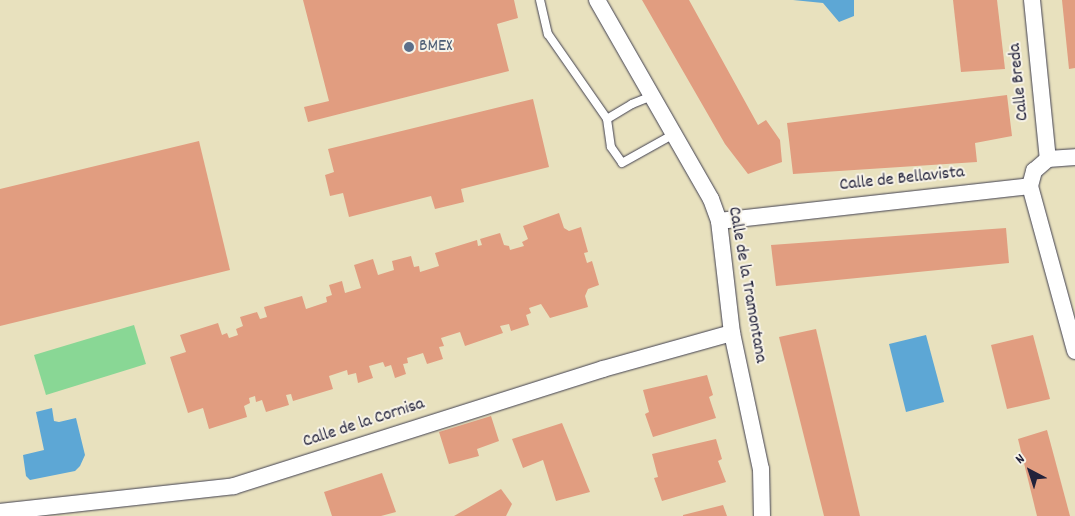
<!DOCTYPE html>
<html>
<head>
<meta charset="utf-8">
<style>
  body { margin:0 }
  #map { position:relative; width:1075px; height:516px; overflow:hidden; background:#e8e1be; font-family:Dekko,sans-serif }
  div>[style] { position:absolute }
  .green>* { inset:0; background:#89d795 }
  .water>* { inset:0; background:#5da7d5 }
  .building>* { inset:0; background:#e19d80 }
  .roads { filter:drop-shadow(0 0 1px #403f4f) drop-shadow(0 0 1px #403f4f) }
  .lane>* { height:8px; margin:-4px; padding:0 4px; transform-origin:4px; border-radius:4px; background:#fff }
  .street>* { height:16px; margin:-8px; padding:0 8px; transform-origin:8px; border-radius:8px; background:#fff }
  .dots>* { width:14px; height:14px; translate:-50% -50%; box-sizing:border-box; border:2px solid #f7f3e8; border-radius:50% }
  span { translate:-50% -50%; white-space:nowrap; text-align:center; line-height:1.15; -webkit-text-stroke:4px #f7f3e8; paint-order:stroke }
  .service-label { font-size:18px; color:#4e5e75 }
  .left { translate:0 -50%; text-align:left }
  .street-label { font-size:18px; color:#22223b }
  .north { position:absolute; left:1005px; top:446px; width:50px; height:50px; -webkit-text-stroke:4px #f7f3e8; paint-order:stroke; rotate:320deg; font-size:14px; font-weight:700; line-height:20px; text-align:center; color:#22223b }
  .north::after { content:''; display:block; margin:auto; width:18px; height:22px; background:#22223b; clip-path:polygon(50% 0,100% 100%,50% 72%,0 100%) }
</style>
</head>
<body>
<div id="map">
  <div class="green">
    <div style="clip-path:polygon(134px 325px,146px 364px,46px 395px,34px 355px)"></div>
  </div>
  <div class="water">
    <div style="clip-path:polygon(793px 0,854px 0,854px 16px,839px 22px,823px 3px)"></div>
    <div style="clip-path:polygon(926px 335px,944px 402px,906px 412px,889px 344px)"></div>
    <div style="clip-path:polygon(52px 408px,54px 421px,59px 422px,76px 418px,85px 455px,80px 466px,75px 471px,30px 480px,26px 476px,23px 455px,44px 450px,36px 412px)"></div>
  </div>
  <div class="building">
    <div style="clip-path:polygon(303px 0,514px 0,518px 18px,497px 24px,509px 71px,308px 122px,304px 107px,329px 101px)"></div>
    <div style="clip-path:polygon(642px 0,689px 0,758px 125px,766px 120px,780px 140px,782px 162px,748px 174px,725px 144px)"></div>
    <div style="clip-path:polygon(953px 0,997px 0,1005px 69px,961px 72px)"></div>
    <div style="clip-path:polygon(1062px 0,1075px 0,1075px 68px,1069px 69px)"></div>
    <div style="clip-path:polygon(1007px 95px,1012px 136px,975px 143px,977px 162px,793px 174px,787px 123px)"></div>
    <div style="clip-path:polygon(533px 99px,549px 167px,461px 189px,464px 202px,435px 209px,431px 196px,349px 217px,343px 193px,330px 196px,325px 175px,334px 172px,328px 149px)"></div>
    <div style="clip-path:polygon(199px 141px,230px 270px,0 326px,0 189px)"></div>
    <div style="clip-path:polygon(559px 213px,564px 228px,569px 231px,581px 227px,588px 252px,584px 253px,587px 263px,592px 261px,599px 285px,588px 289px,585px 296px,588px 307px,550px 318px,541px 304px,529px 308px,531px 313px,526px 315px,529px 325px,511px 331px,509px 324px,500px 326px,503px 333px,465px 346px,460px 332px,441px 338px,444px 346px,439px 347px,443px 359px,427px 364px,423px 353px,407px 358px,408px 363px,403px 364px,406px 374px,395px 378px,391px 365px,385px 367px,383px 362px,369px 366px,373px 378px,358px 383px,356px 373px,348px 375px,347px 370px,329px 376px,333px 389px,293px 401px,291px 394px,286px 395px,289px 405px,266px 412px,262px 400px,256px 402px,255px 396px,249px 398px,250px 403px,244px 406px,247px 417px,209px 429px,203px 408px,188px 413px,170px 357px,186px 352px,180px 335px,218px 323px,222px 335px,227px 333px,229px 338px,238px 335px,236px 329px,243px 326px,240px 317px,257px 312px,260px 319px,267px 317px,264px 307px,302px 296px,306px 309px,327px 302px,326px 297px,332px 295px,329px 285px,342px 281px,345px 293px,361px 288px,354px 265px,373px 259px,378px 275px,394px 270px,392px 261px,411px 256px,414px 267px,419px 266px,420px 272px,439px 266px,435px 253px,477px 240px,478px 246px,482px 245px,480px 239px,500px 233px,504px 245px,509px 246px,510px 250px,524px 246px,522px 242px,528px 239px,523px 226px)"></div>
    <div style="clip-path:polygon(1006px 228px,1009px 263px,776px 286px,771px 245px)"></div>
    <div style="clip-path:polygon(816px 329px,860px 516px,824px 516px,779px 337px)"></div>
    <div style="clip-path:polygon(1033px 335px,1050px 399px,1007px 409px,991px 345px)"></div>
    <div style="clip-path:polygon(707px 375px,713px 395px,709px 397px,716px 418px,653px 437px,645px 414px,649px 412px,643px 390px)"></div>
    <div style="clip-path:polygon(491px 416px,499px 441px,477px 449px,479px 456px,449px 464px,439px 432px)"></div>
    <div style="clip-path:polygon(562px 423px,590px 492px,556px 501px,543px 460px,523px 468px,512px 439px)"></div>
    <div style="clip-path:polygon(1047px 430px,1070px 516px,1037px 516px,1018px 439px)"></div>
    <div style="clip-path:polygon(716px 439px,722px 459px,718px 461px,726px 482px,662px 501px,654px 478px,658px 477px,652px 454px)"></div>
    <div style="clip-path:polygon(382px 473px,396px 512px,381px 516px,332px 516px,324px 492px)"></div>
    <div style="clip-path:polygon(501px 489px,512px 504px,506px 516px,454px 516px)"></div>
    <div style="clip-path:polygon(723px 505px,727px 516px,683px 516px,683px 515px)"></div>
  </div>
  <div class="roads">
    <div class="lane">
      <div style="left:540px;top:0;width:35px;rotate:77deg"></div>
      <div style="left:548px;top:34px;width:103px;rotate:55.2deg"></div>
      <div style="left:607px;top:119px;width:28px;rotate:82deg"></div>
      <div style="left:611px;top:147px;width:19px;rotate:55deg"></div>
      <div style="left:622px;top:163px;width:60px;rotate:-29.1deg"></div>
      <div style="left:607px;top:119px;width:29px;rotate:-31deg"></div>
      <div style="left:632px;top:104px;width:22px;rotate:-22deg"></div>
    </div>
    <div class="street">
      <div style="left:597px;top:0;width:229px;rotate:60.2deg"></div>
      <div style="left:711px;top:199px;width:23px;rotate:70deg"></div>
      <div style="left:719px;top:221px;width:113px;rotate:83.4deg"></div>
      <div style="left:732px;top:333px;width:139px;rotate:78deg"></div>
      <div style="left:761px;top:469px;width:47px;rotate:88.8deg"></div>
      <div style="left:1032px;top:0;width:160px;rotate:84.3deg"></div>
      <div style="left:1030px;top:186px;width:171px;rotate:74.7deg"></div>
      <div style="left:719px;top:221px;width:313px;rotate:-6.4deg"></div>
      <div style="left:1030px;top:186px;width:16px;rotate:-75deg"></div>
      <div style="left:1034px;top:171px;width:18px;rotate:-41deg"></div>
      <div style="left:1048px;top:159px;width:27px;rotate:-4deg"></div>
      <div style="left:0;top:512px;width:235px;rotate:-6.3deg"></div>
      <div style="left:234px;top:486px;width:387px;rotate:-17.6deg"></div>
      <div style="left:603px;top:369px;width:134px;rotate:-15.6deg"></div>
    </div>
  </div>
  <div class="dots">
    <div style="left:409px;top:47px;background:#5c6f8a"></div>
  </div>
  <div class="service-label">
    <span class="left" style="left:419px;top:47px">BMEX</span>
  </div>
  <div class="street-label">
    <span style="left:1020px;top:82px;rotate:-96deg">Calle Breda</span>
    <span style="left:902px;top:180px;rotate:-6deg">Calle de Bellavista</span>
    <span style="left:746px;top:285px;rotate:80deg">Calle de la Tramontana</span>
    <span style="left:364px;top:424px;rotate:-18deg">Calle de la Cornisa</span>
  </div>
  <div class="north">N</div>
</div>
</body>
</html>
